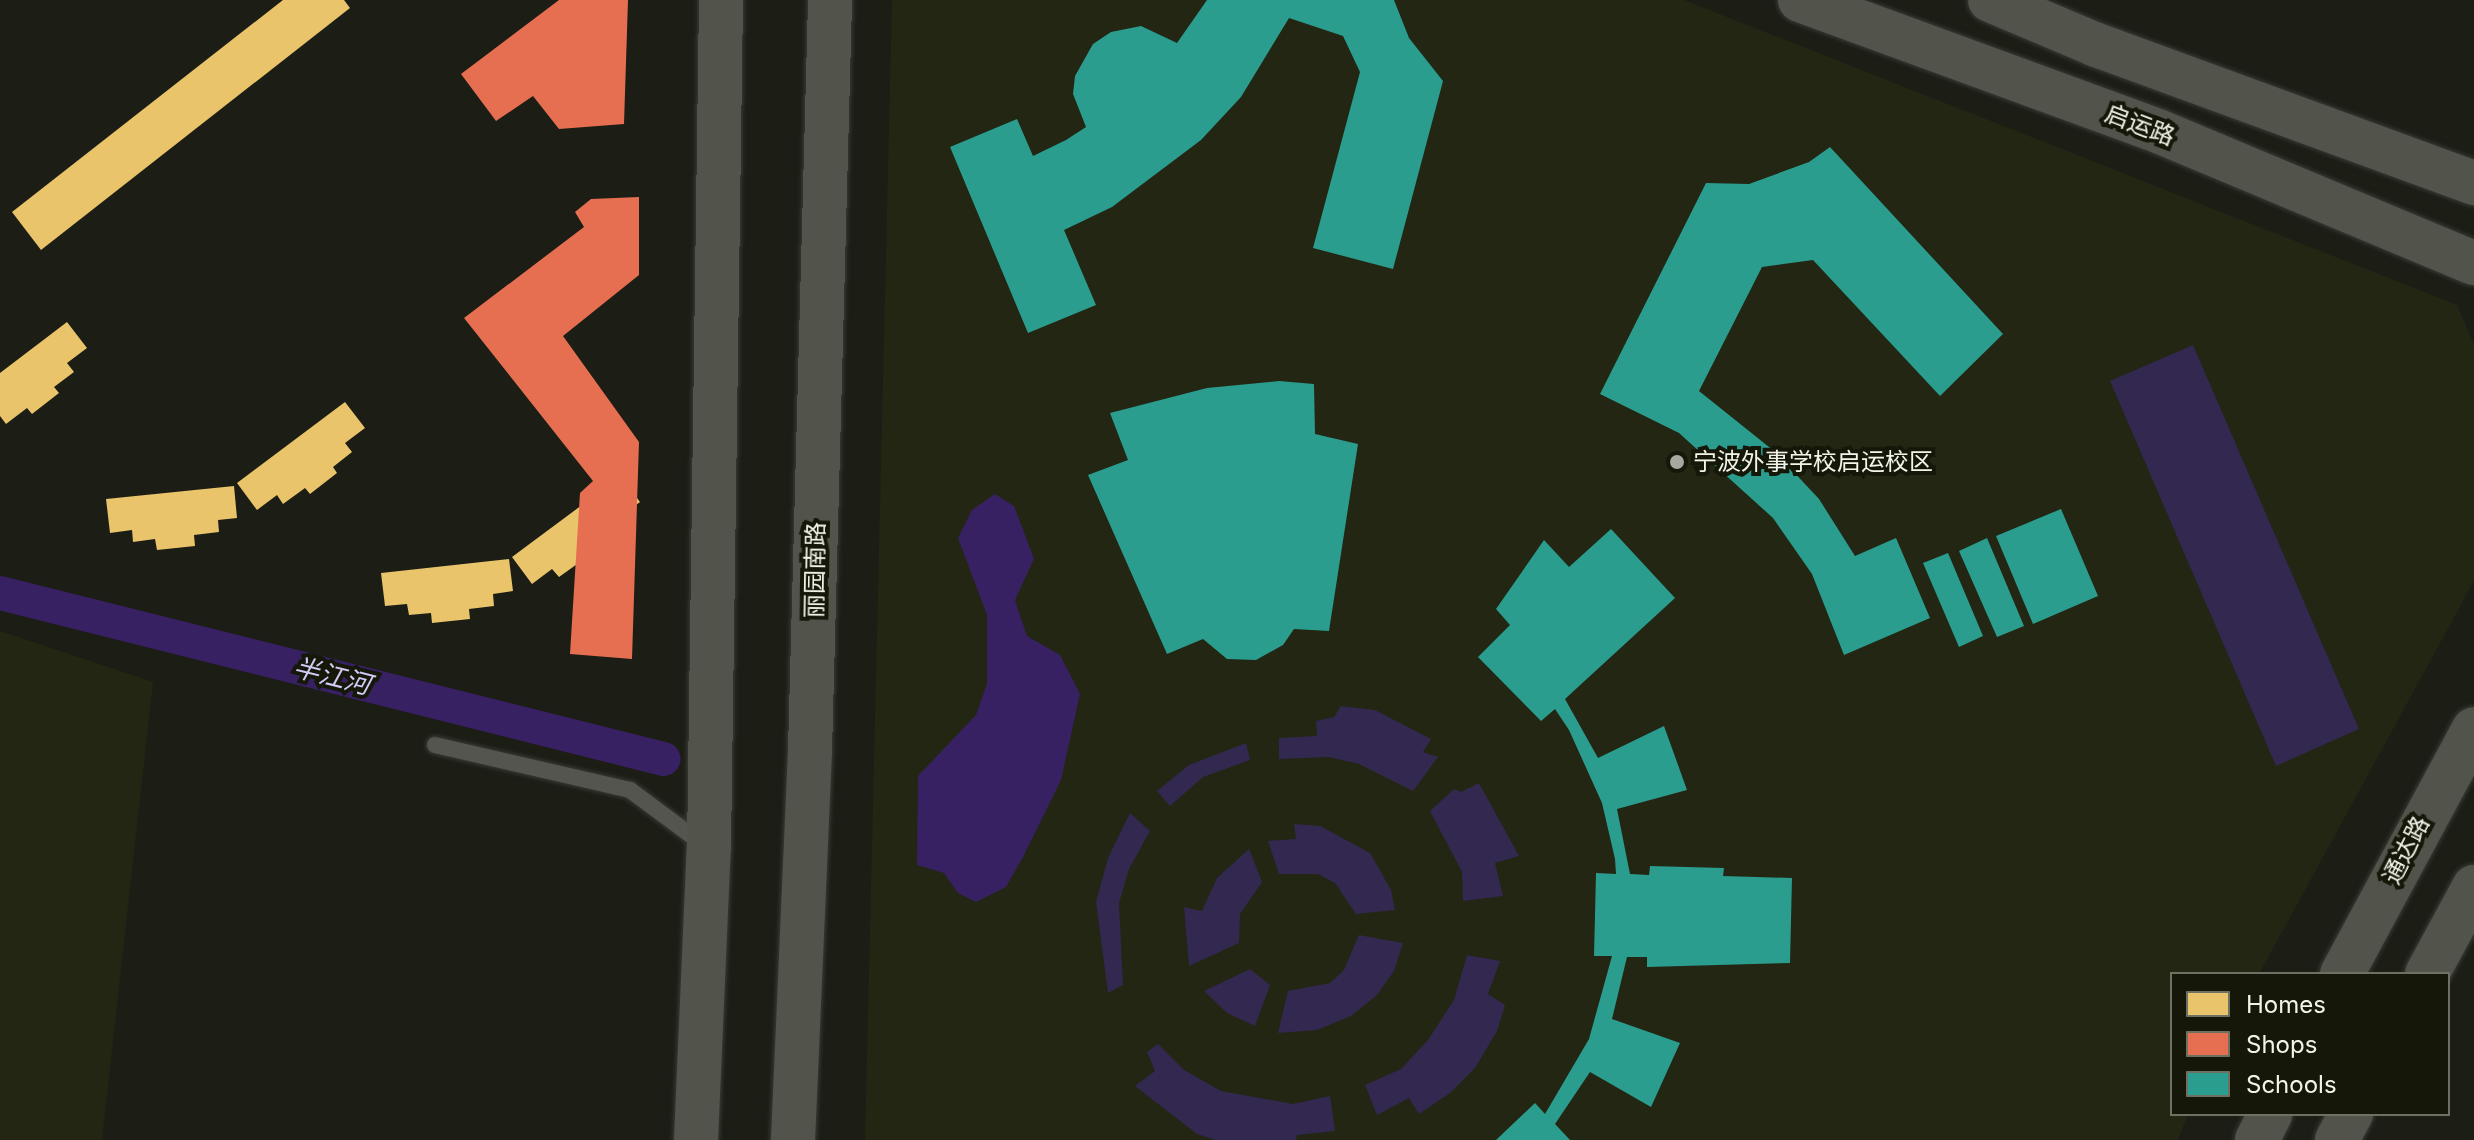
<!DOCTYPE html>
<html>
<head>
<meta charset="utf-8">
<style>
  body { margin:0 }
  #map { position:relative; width:2474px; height:1140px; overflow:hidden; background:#1c1e16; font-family:Inter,"Noto Sans SC",sans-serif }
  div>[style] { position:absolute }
  .built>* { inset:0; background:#222613 }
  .green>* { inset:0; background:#322850 }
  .water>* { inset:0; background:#372163 }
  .homes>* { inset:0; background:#e9c46a }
  .shops>* { inset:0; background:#e76f51 }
  .schools>* { inset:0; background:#2a9d8f }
  .canal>* { height:34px; margin:-17px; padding:0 17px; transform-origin:17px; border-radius:17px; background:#372163 }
  .roads { filter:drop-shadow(0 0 2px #393a34) drop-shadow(0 0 2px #393a34) }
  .lane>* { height:16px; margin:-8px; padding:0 8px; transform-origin:8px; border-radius:8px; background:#54554f }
  .secondary>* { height:44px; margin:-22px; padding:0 22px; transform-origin:22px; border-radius:22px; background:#52544c }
  .dots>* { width:22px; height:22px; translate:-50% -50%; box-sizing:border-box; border:4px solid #151809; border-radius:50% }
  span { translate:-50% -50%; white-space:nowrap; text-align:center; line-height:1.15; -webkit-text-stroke:8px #151809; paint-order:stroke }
  .street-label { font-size:24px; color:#f2f4ea }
  .poi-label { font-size:24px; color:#f2f4ea }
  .left { translate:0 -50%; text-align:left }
  .water-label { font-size:26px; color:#d2c9f5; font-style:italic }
  .legend { position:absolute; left:2170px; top:972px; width:280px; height:144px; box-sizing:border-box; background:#151809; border:2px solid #6d7063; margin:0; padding:10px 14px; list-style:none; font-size:24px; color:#f2f4ea }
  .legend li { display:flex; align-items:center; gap:16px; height:40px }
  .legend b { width:40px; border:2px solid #6d7063 }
</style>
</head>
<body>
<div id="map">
  <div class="built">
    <div style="clip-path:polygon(892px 0,1684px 0,2457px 305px,2474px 344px,2474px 581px,2259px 974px,2172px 974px,2172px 1114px,2188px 1114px,2178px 1140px,865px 1140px)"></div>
    <div style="clip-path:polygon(0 631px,153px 682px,102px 1140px,0 1140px)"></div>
  </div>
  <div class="green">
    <div style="clip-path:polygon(2193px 345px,2359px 729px,2276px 766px,2110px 381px)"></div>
    <div style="clip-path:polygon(1341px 706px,1375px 710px,1431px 739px,1423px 752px,1438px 757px,1413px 791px,1359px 764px,1329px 757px,1279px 759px,1279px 738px,1317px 736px,1316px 721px,1334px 717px)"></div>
    <div style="clip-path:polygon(1246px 743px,1250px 760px,1203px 777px,1170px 806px,1157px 791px,1189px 765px)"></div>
    <div style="clip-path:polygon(1479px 783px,1519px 856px,1495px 863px,1503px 896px,1463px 901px,1462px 872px,1430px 811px,1454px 789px,1461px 792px)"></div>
    <div style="clip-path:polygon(1130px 813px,1150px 831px,1129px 869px,1119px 903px,1123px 985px,1108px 993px,1096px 902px,1108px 858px)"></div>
    <div style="clip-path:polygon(1294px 824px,1320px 826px,1370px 853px,1391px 890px,1395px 910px,1356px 914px,1335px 883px,1318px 874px,1279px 874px,1268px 841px,1296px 839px)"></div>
    <div style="clip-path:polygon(1249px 849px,1262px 882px,1240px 914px,1239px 943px,1189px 966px,1184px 907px,1202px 911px,1217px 878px)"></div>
    <div style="clip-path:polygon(1359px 935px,1403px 943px,1394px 971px,1377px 995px,1351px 1016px,1317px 1030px,1278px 1033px,1288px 991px,1330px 983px,1344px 970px)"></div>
    <div style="clip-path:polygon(1467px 955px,1500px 961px,1488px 994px,1505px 1005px,1497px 1031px,1475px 1068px,1450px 1093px,1419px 1114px,1409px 1098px,1377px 1115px,1365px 1085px,1401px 1069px,1428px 1040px,1454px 1000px)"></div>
    <div style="clip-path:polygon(1250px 969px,1270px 985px,1255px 1026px,1227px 1013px,1204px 991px)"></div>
    <div style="clip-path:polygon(1158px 1044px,1184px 1070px,1221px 1091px,1293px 1104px,1330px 1096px,1335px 1131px,1297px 1135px,1296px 1140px,1216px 1140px,1197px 1134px,1135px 1086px,1155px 1071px,1147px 1052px)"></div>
  </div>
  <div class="water">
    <div style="clip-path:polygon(995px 494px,1014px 506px,1034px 559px,1015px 600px,1027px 636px,1060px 655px,1080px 694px,1061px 780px,1023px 857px,1006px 887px,976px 902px,958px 893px,944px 873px,917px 865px,918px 776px,976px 715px,987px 684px,987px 615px,958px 538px,972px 510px)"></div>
  </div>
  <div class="homes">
    <div style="clip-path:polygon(283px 0,344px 0,350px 8px,41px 250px,12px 212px)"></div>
    <div style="clip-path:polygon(570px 0,616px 0,624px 12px,494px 106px,469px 73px)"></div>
    <div style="clip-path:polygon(614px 216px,638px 249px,508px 344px,483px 310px)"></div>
    <div style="clip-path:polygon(67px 322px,87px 348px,67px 363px,74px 372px,54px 387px,59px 393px,32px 414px,27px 408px,6px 424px,0 416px,0 373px)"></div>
    <div style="clip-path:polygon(345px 402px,365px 428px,345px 443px,352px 452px,333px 467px,337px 473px,310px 494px,305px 488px,283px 504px,277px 495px,257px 510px,237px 483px)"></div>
    <div style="clip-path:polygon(621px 476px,640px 502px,621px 516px,628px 526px,608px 541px,613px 547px,585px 568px,580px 562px,559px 577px,552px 569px,532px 584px,512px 557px)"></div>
    <div style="clip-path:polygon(234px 486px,237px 518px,218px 520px,219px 532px,194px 535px,195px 546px,157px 550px,155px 539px,133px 542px,132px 530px,110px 533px,106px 499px)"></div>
    <div style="clip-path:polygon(509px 559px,513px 591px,493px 594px,494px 606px,469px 609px,470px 619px,432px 623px,431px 613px,409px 615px,407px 604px,385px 606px,381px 573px)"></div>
  </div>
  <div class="shops">
    <div style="clip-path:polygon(559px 0,628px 0,624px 124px,559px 129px,533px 96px,496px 121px,461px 74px)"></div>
    <div style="clip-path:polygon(639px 197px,639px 275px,563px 336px,639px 442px,632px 659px,570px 654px,580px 493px,593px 481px,464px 318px,584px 227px,575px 212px,591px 199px)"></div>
  </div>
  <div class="schools">
    <div style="clip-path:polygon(1207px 0,1394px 0,1409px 38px,1443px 81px,1393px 269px,1313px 248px,1360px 72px,1343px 36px,1289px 18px,1241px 97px,1201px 140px,1112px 207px,1064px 230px,1096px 305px,1028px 333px,950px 147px,1017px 119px,1033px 156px,1066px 140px,1086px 127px,1073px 94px,1075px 76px,1093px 44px,1111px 32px,1141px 26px,1177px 43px)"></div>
    <div style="clip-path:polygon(1830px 147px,2003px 334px,1940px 396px,1813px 260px,1762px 267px,1699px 391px,1774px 451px,1819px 499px,1855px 556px,1896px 538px,1930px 618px,1844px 655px,1812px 574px,1773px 518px,1679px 433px,1600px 394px,1706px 183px,1749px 184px,1809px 162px)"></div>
    <div style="clip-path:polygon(1279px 381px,1314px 384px,1315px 434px,1358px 444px,1329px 631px,1294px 629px,1283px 645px,1256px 660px,1227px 659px,1203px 639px,1167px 654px,1088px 475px,1128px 460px,1110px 413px,1207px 388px)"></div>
    <div style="clip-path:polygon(2061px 509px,2098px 596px,2033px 624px,1996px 536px)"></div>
    <div style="clip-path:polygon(1611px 529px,1675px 598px,1565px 699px,1598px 758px,1664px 726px,1687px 790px,1617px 809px,1630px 874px,1649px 875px,1650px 866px,1724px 868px,1723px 876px,1792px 878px,1790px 963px,1647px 967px,1647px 957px,1627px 957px,1612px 1019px,1680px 1043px,1651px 1107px,1590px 1072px,1555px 1124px,1570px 1140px,1496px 1140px,1535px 1103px,1545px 1114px,1589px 1039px,1612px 956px,1594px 956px,1596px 873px,1616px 874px,1615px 859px,1602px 803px,1569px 730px,1555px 709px,1541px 721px,1478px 657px,1510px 625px,1496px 609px,1544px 540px,1569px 567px)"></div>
    <div style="clip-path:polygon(1987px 538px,2024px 626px,1997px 637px,1959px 551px)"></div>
    <div style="clip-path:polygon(1948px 553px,1983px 636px,1959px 647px,1923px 563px)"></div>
  </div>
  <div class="canal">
    <div style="left:0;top:593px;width:684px;rotate:14.04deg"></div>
  </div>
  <div class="roads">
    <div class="lane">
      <div style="left:435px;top:745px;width:200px;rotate:13deg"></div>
      <div style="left:630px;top:790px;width:92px;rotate:36.6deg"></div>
    </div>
    <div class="secondary">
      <div style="left:1800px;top:0;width:381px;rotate:20.1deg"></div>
      <div style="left:2158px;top:131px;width:342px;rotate:22.7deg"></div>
      <div style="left:1990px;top:0;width:113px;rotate:22.9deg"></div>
      <div style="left:2094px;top:44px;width:405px;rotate:20.1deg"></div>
      <div style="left:2342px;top:974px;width:278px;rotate:-61.7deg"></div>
      <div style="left:2427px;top:974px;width:99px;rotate:-61.6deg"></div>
      <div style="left:696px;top:1140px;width:292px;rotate:-87.5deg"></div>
      <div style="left:709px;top:848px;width:848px;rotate:-89.19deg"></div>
      <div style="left:793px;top:1140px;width:389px;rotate:-87.5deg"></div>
      <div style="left:810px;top:751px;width:751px;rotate:-88.47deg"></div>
      <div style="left:2257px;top:1140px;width:29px;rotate:-63deg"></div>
      <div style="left:2337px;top:1140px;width:30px;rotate:-62deg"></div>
    </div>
  </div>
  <div class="dots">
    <div style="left:1677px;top:462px;background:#a7a9a0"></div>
  </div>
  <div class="street-label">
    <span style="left:2140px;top:125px;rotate:21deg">启运路</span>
    <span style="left:815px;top:570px;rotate:-89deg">丽园南路</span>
    <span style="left:2406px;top:850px;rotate:-63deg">通达路</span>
  </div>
  <div class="poi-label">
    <span class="left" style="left:1693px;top:462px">宁波外事学校启运校区</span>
  </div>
  <div class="water-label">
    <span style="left:332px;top:676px;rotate:14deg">半江河</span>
  </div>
  <ul class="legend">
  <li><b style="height:22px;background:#e9c46a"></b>Homes</li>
  <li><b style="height:22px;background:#e76f51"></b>Shops</li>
  <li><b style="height:22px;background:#2a9d8f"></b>Schools</li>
  </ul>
</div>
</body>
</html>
